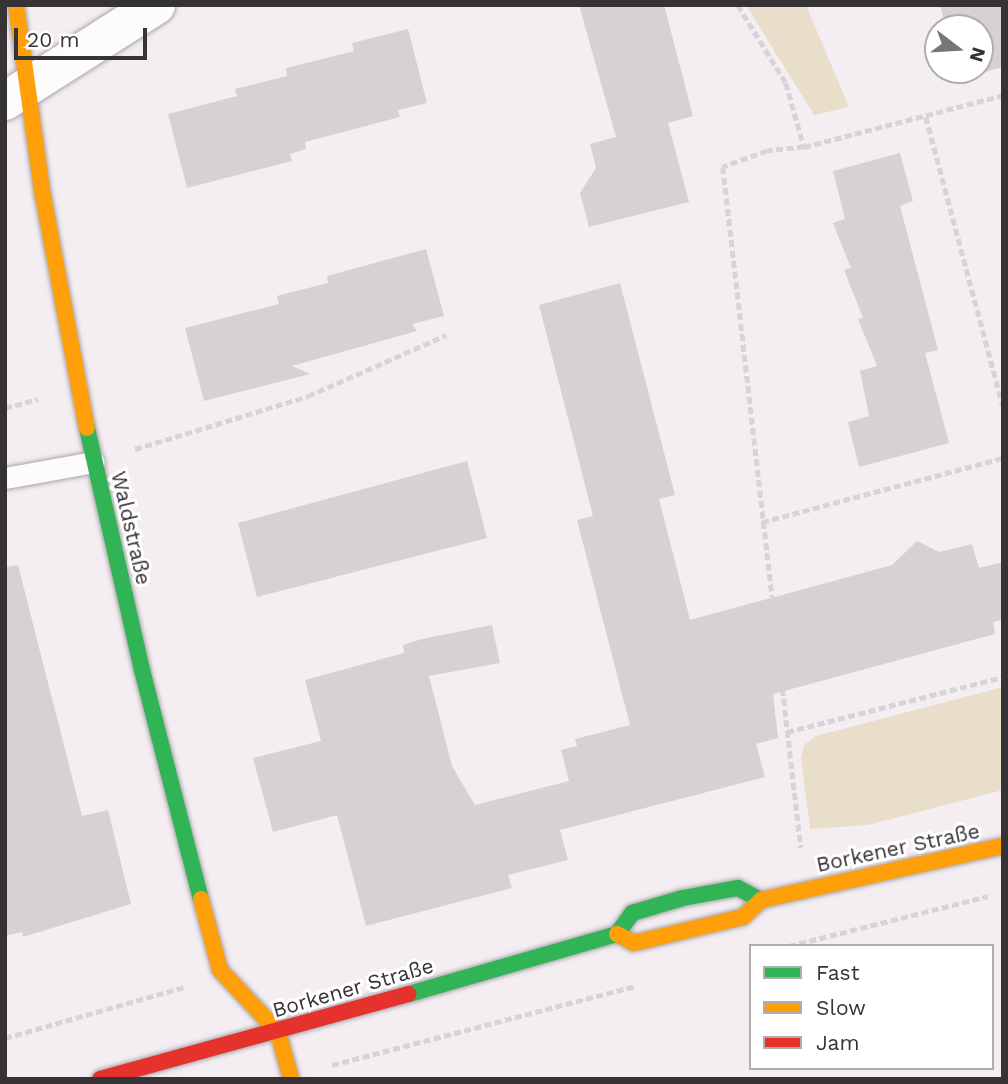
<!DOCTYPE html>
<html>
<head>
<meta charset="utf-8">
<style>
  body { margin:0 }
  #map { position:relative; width:1008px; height:1084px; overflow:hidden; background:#f4eef3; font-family:"Work Sans",sans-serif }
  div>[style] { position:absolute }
  .green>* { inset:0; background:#e8deca }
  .building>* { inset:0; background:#d6d1d5 }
  .path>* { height:4.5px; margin-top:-2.25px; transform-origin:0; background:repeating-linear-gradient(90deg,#d6d4d6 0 7px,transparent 0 10.5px) }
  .roads { filter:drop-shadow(0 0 2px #aaa6aa) drop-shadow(0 0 2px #aaa6aa) }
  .lane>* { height:21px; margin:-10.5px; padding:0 10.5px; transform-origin:10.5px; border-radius:10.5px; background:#fdfcfd }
  .street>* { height:38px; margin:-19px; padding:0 19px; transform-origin:19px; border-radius:19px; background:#fdfcfd }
  .fast>* { height:16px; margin:-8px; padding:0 8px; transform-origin:8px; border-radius:8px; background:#30b455 }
  .slow>* { height:16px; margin:-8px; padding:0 8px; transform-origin:8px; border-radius:8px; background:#ff9f0a }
  .jam>* { height:16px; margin:-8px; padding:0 8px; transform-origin:8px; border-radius:8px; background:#e5322d }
  span { translate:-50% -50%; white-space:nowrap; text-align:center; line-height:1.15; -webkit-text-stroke:6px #fff; paint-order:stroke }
  .street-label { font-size:21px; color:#363236 }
  .frame { position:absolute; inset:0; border:7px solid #363236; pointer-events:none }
  .legend { position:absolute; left:749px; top:944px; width:245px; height:126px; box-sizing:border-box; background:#fff; border:2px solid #afadaf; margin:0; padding:9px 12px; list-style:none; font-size:21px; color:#363236 }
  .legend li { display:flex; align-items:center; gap:14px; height:35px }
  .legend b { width:35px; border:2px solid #afadaf }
  .north { position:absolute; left:924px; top:14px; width:70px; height:70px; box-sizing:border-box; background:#fff; border:2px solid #afadaf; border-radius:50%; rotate:107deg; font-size:19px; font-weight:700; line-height:28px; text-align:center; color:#363236 }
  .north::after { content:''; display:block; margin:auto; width:24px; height:32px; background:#787478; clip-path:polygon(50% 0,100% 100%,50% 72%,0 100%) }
  .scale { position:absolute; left:14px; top:28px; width:133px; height:32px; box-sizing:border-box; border:4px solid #363236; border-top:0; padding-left:9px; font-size:21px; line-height:24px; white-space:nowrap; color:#363236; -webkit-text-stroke:5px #fff; paint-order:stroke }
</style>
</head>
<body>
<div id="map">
  <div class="green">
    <div style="clip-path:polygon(746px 5px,806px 5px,849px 107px,814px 115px)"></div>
    <div style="clip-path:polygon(1003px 687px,1003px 790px,868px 825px,810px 829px,801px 758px,804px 745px,816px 736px)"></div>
  </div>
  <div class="building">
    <div style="clip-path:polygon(579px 5px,664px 5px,693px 116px,668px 123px,689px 202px,589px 227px,580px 193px,596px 168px,590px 144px,616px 137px)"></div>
    <div style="clip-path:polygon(940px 5px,1003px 5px,1003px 67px,960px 79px,957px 70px,980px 70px,980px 28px,946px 28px)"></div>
    <div style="clip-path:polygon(408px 29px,427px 103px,398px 110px,400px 117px,305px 142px,306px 149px,290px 154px,292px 161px,187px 188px,168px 114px,237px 96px,235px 89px,287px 76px,286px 68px,354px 51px,352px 43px)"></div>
    <div style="clip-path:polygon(900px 153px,913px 201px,900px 206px,938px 350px,925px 353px,949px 443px,859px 467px,848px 422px,869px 416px,860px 371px,877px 366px,858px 319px,863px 318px,844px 270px,851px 268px,833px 223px,845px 219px,833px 171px)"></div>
    <div style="clip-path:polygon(426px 249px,444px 316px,412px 324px,417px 331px,292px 366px,310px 374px,204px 401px,185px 328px,279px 304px,277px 296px,328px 283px,327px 276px)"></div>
    <div style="clip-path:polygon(620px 283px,675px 495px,659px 499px,690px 620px,892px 565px,917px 541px,939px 552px,972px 544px,979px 568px,1003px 562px,1003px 620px,993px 622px,995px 634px,773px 694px,778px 738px,756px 744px,765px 777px,560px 830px,568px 860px,508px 875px,512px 888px,366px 926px,337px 815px,273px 832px,253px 758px,321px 741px,305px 680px,404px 653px,403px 645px,422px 639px,492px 625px,500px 663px,429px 676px,452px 766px,475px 805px,569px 781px,561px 750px,577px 746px,575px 739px,630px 725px,577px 520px,593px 516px,539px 305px)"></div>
    <div style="clip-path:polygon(467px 461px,487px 538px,257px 597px,238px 523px)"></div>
    <div style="clip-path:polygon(18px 565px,82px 816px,108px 810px,131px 904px,23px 937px,22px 932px,5px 936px,5px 567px)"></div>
  </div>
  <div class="path">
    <div style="left:738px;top:5px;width:92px;rotate:58.4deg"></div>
    <div style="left:786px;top:83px;width:66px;rotate:74.3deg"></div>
    <div style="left:804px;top:147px;width:37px;rotate:174deg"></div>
    <div style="left:767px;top:151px;width:47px;rotate:160deg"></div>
    <div style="left:723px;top:167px;width:685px;rotate:83.47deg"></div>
    <div style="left:926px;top:117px;width:299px;rotate:75.1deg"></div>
    <div style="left:804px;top:147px;width:206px;rotate:-14.6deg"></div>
    <div style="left:5px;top:408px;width:34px;rotate:-15deg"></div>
    <div style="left:135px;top:449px;width:181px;rotate:-17deg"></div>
    <div style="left:308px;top:396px;width:151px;rotate:-23.8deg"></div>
    <div style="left:762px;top:522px;width:249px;rotate:-14.9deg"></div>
    <div style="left:787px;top:732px;width:223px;rotate:-14.3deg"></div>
    <div style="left:789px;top:946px;width:205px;rotate:-14.1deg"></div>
    <div style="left:5px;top:1038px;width:186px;rotate:-15.9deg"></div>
    <div style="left:332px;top:1065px;width:313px;rotate:-14.6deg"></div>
  </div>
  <div class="roads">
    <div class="lane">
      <div style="left:5px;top:478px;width:90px;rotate:-10.2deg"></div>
    </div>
    <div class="street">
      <div style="left:5px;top:101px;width:179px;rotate:-32.4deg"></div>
    </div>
    <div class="fast">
      <div style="left:87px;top:428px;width:248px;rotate:77.2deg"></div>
      <div style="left:142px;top:670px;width:236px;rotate:75.6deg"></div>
      <div style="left:409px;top:994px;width:216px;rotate:-16.1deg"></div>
      <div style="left:617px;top:934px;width:26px;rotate:-54deg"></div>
      <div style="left:632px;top:913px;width:53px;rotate:-16.4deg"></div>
      <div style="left:683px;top:898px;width:56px;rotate:-10.3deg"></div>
      <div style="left:738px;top:888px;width:26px;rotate:28deg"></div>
    </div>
    <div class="slow">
      <div style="left:16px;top:5px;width:193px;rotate:82deg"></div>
      <div style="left:43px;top:196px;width:236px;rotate:79.3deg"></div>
      <div style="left:201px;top:899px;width:73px;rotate:75deg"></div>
      <div style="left:220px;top:970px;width:85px;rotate:46.9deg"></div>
      <div style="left:278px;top:1032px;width:49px;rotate:74.5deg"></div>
      <div style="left:617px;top:934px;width:19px;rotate:28deg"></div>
      <div style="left:634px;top:943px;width:112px;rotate:-13.4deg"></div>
      <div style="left:743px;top:917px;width:25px;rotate:-43deg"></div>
      <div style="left:761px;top:900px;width:248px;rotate:-12.6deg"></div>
    </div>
    <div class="jam">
      <div style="left:100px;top:1079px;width:320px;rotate:-15.4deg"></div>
    </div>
  </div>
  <div class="street-label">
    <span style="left:131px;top:528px;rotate:77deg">Waldstraße</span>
    <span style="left:898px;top:848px;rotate:-12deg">Borkener Straße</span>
    <span style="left:353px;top:988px;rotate:-16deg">Borkener Straße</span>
  </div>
  <div class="frame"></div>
  <ul class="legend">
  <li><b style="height:9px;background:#30b455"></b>Fast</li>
  <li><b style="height:9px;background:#ff9f0a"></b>Slow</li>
  <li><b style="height:9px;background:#e5322d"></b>Jam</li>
  </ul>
  <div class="north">N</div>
  <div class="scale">20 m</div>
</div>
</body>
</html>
